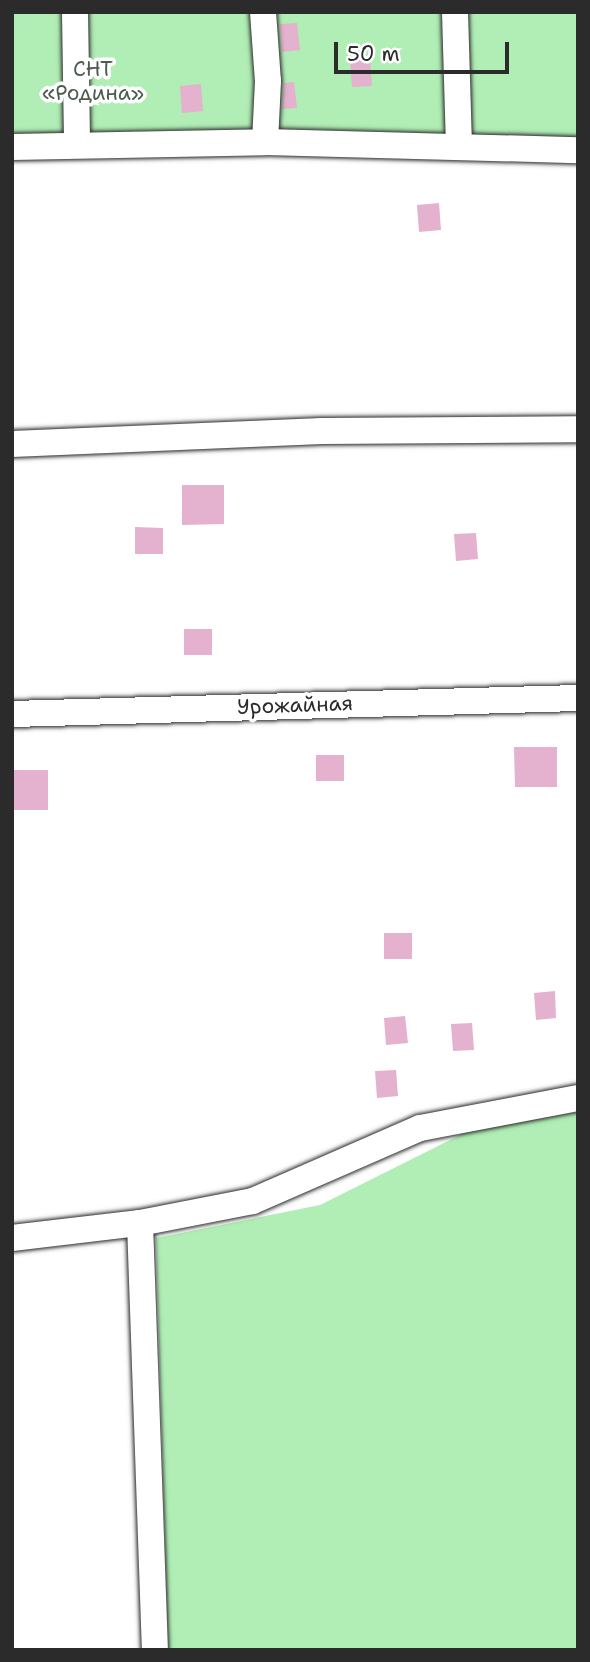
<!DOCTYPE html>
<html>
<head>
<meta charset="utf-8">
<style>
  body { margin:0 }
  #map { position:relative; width:590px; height:1662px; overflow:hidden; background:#fff; font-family:"Shantell Sans",sans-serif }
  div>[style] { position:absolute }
  .green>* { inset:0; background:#b0eeb5 }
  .building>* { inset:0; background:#e4b1ce }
  .roads { filter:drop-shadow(0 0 2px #2b2b2b) drop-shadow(0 0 2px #2b2b2b) }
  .minor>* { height:26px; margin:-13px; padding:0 13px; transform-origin:13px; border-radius:13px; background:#fff }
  span { translate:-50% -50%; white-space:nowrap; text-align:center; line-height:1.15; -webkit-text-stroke:7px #fff; paint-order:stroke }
  .park-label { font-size:21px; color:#4c5c4e }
  .street-label { font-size:21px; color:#2b2b2b }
  .frame { position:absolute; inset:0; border:14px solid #2b2b2b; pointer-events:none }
  .scale { position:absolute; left:334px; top:42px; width:175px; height:32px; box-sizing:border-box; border:4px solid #2b2b2b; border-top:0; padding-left:9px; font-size:21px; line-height:24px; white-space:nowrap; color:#2b2b2b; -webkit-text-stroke:5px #fff; paint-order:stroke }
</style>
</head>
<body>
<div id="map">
  <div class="green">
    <div style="clip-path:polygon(12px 12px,578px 12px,578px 143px,12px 153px)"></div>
    <div style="clip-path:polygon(578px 1112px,578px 1650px,168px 1650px,156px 1238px,320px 1205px,474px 1128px)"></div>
  </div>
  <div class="building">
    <div style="clip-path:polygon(297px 23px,300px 50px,282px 52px,280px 24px)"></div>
    <div style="clip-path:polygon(370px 59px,372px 86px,352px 87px,350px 60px)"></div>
    <div style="clip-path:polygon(294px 82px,297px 108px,282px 109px,284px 83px)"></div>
    <div style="clip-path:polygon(201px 84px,203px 111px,182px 113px,180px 86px)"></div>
    <div style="clip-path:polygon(439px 203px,441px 230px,419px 232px,417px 205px)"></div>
    <div style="clip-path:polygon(182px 485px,224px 485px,224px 524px,182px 525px)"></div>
    <div style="clip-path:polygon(135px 527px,163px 528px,163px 554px,135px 554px)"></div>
    <div style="clip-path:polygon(476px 533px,478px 559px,456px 561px,454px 534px)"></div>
    <div style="clip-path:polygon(184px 629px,212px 629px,212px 655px,184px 655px)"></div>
    <div style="clip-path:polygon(514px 747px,557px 747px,557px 787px,515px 787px)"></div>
    <div style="clip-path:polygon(316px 755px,344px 755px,344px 781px,316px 781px)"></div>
    <div style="clip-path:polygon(12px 770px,48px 770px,48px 810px,12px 810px)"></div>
    <div style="clip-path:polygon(384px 933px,412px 933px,412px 959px,384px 959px)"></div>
    <div style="clip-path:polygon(555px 991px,556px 1018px,536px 1020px,534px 993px)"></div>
    <div style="clip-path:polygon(405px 1016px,408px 1043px,386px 1045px,384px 1018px)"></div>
    <div style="clip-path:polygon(472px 1023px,474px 1050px,453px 1051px,451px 1024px)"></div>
    <div style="clip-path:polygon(396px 1070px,398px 1096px,377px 1098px,375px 1071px)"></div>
  </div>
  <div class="roads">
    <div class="minor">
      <div style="left:75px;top:12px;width:132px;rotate:89.1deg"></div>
      <div style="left:263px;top:12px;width:69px;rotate:85.9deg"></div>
      <div style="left:268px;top:81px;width:61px;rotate:92.8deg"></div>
      <div style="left:455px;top:12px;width:132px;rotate:88.3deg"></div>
      <div style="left:12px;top:147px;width:253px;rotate:-1.1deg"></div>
      <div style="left:265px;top:142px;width:313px;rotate:1.5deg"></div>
      <div style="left:12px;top:444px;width:310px;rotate:-2.4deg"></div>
      <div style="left:322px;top:431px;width:256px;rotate:-0.4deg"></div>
      <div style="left:12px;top:714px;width:566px;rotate:-1.62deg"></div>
      <div style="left:140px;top:1223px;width:427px;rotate:88deg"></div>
      <div style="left:12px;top:1238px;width:129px;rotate:-6.7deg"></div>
      <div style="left:140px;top:1223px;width:115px;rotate:-11deg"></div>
      <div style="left:253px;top:1201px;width:182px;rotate:-23.6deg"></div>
      <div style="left:420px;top:1128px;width:161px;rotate:-10.8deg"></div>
    </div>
  </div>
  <div class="park-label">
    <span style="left:93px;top:81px">СНТ<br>«Родина»</span>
  </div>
  <div class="street-label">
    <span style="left:295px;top:705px;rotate:-2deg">Урожайная</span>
  </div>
  <div class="frame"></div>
  <div class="scale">50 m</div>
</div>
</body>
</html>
